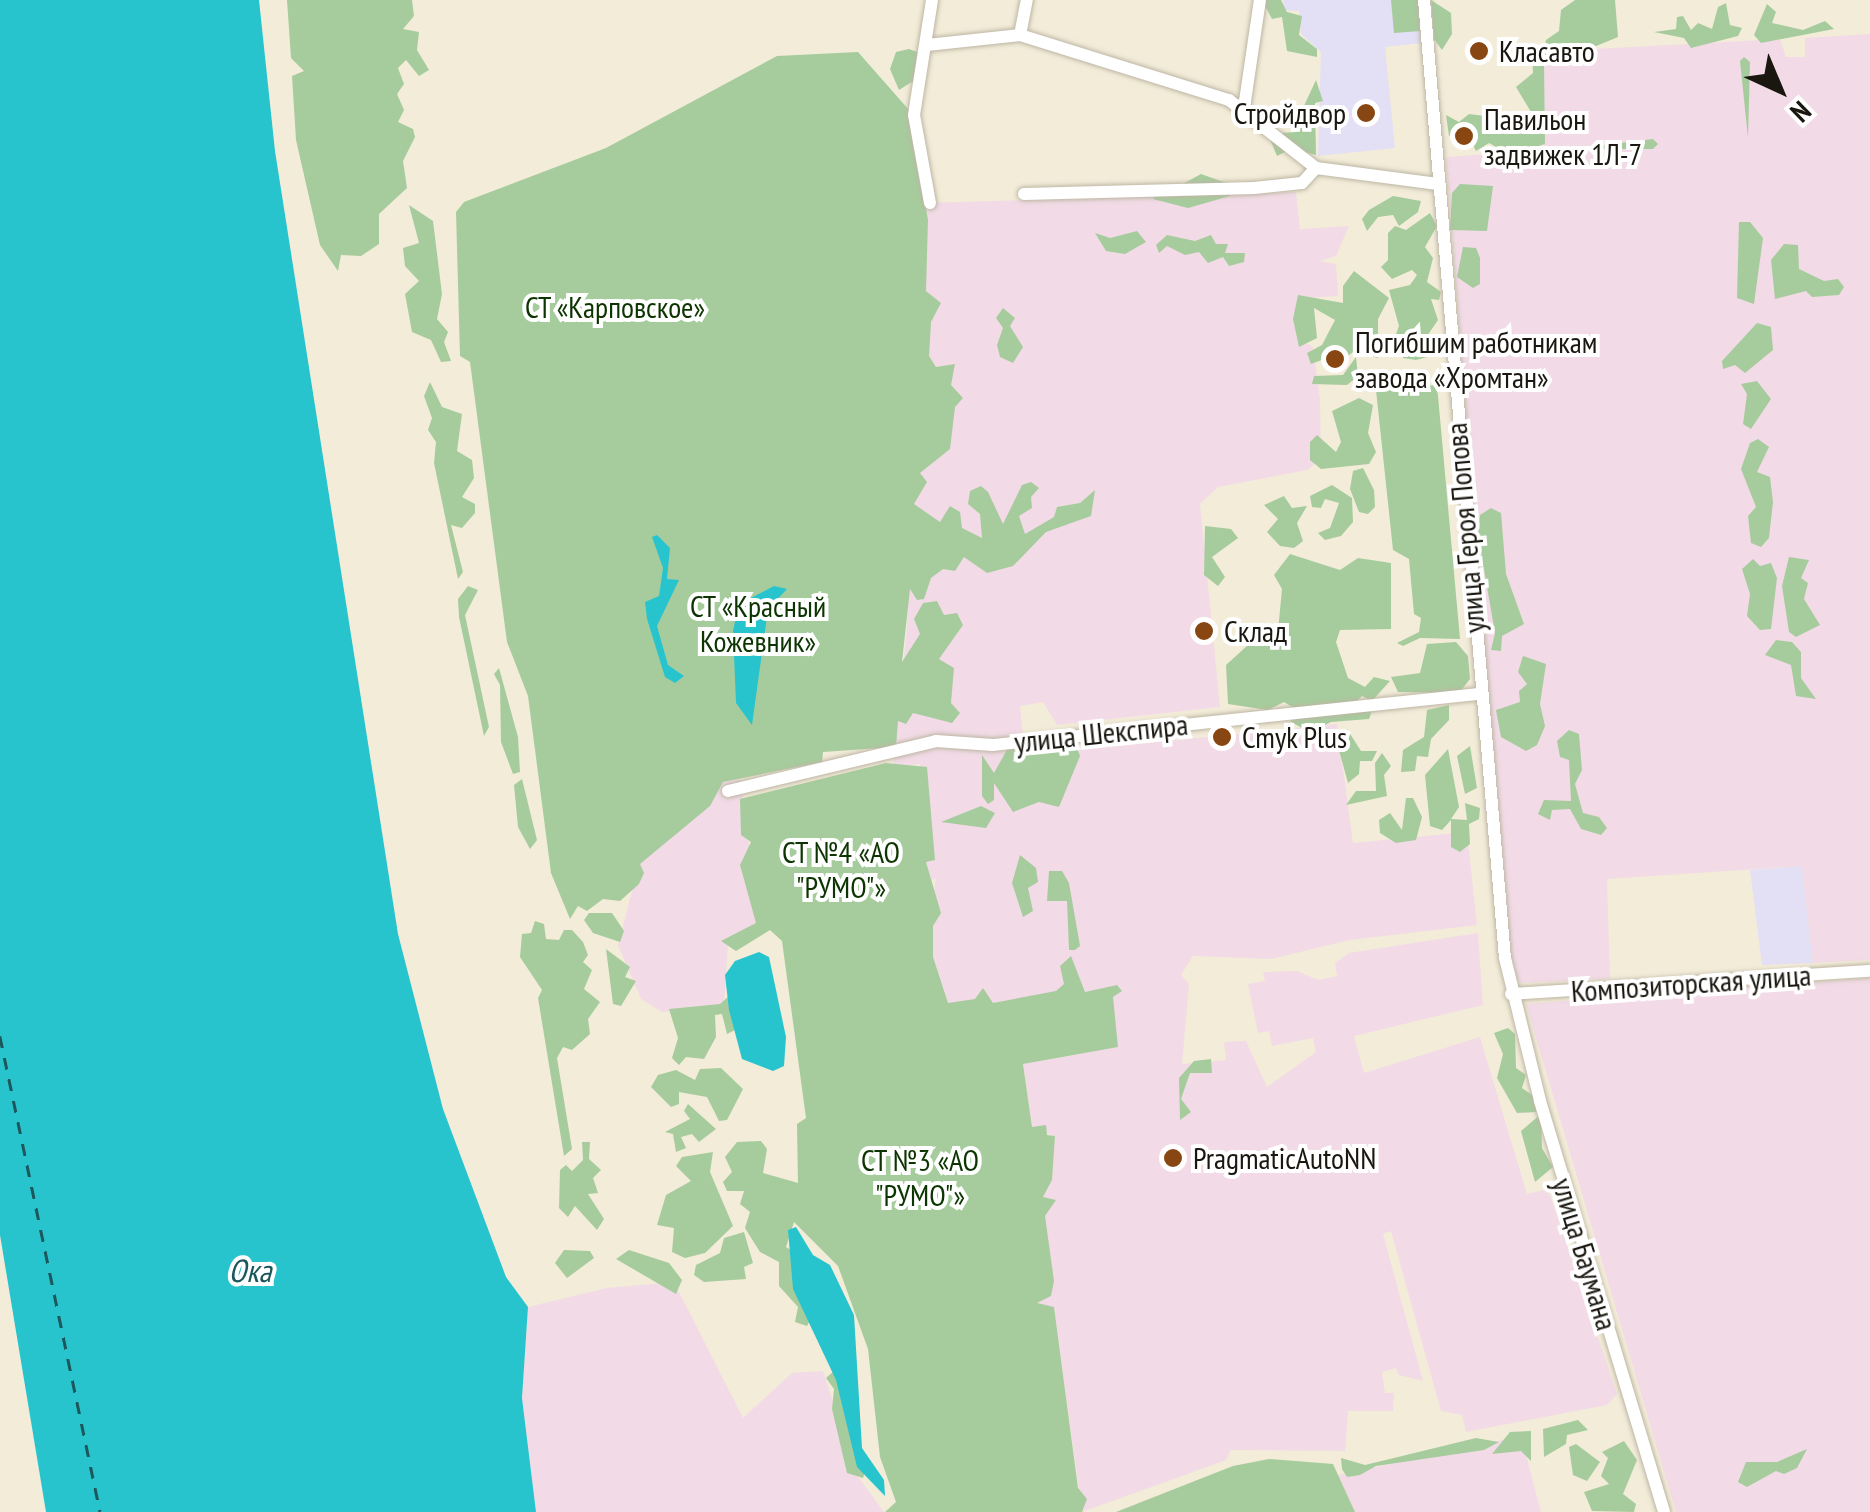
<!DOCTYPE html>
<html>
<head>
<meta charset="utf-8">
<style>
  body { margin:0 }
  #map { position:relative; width:1870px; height:1512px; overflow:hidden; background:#f3ecd9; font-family:"PT Sans Narrow",sans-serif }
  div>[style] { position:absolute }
  .commercial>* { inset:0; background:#e3dff5 }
  .industrial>* { inset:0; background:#f2dbe6 }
  .green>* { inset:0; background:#a6cc9d }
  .water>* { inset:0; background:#28c4ce }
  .ferry>* { height:2.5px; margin-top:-1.25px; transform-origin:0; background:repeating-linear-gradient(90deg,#1b575b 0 12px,transparent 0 22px) }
  .roads { filter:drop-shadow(0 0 2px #bdb6a4) drop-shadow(0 0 2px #bdb6a4) }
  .minor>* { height:12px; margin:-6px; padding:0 6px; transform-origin:6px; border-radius:6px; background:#fff }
  .dots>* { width:28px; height:28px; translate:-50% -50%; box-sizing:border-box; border:5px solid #fff; border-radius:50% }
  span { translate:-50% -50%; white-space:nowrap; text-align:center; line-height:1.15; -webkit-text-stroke:8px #fff; paint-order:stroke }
  .poi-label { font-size:30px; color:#191710 }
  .left { translate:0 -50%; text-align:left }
  .right { translate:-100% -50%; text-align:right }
  .park-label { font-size:30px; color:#0d3501 }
  .street-label { font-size:30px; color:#191710 }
  .water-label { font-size:32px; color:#1b575b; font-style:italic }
  .north { position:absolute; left:1730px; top:40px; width:100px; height:100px; -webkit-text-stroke:8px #fff; paint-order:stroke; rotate:136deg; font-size:28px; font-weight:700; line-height:40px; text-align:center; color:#191710 }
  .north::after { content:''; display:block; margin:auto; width:35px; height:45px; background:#191710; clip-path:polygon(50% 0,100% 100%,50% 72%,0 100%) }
</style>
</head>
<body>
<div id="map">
  <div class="commercial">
    <div style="clip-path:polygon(1283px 0,1418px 0,1422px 43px,1385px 47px,1395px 148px,1318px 156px,1321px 52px,1301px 34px,1299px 11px,1284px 10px)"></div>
    <div style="clip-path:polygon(1802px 866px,1813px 963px,1762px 965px,1750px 870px)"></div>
  </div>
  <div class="industrial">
    <div style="clip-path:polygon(1870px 34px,1870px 960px,1813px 963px,1802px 866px,1607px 879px,1610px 979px,1521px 983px,1513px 973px,1503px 886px,1446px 157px,1544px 150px,1540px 52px,1780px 39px,1786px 57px,1805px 57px,1805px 38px)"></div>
    <div style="clip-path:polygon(1296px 192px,1300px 229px,1349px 226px,1336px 256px,1320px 261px,1336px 264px,1338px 296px,1305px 298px,1306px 343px,1313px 347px,1320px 399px,1321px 459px,1307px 470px,1218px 487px,1200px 504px,1220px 707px,1057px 725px,1043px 702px,1020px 706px,1025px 755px,1337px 724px,1353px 843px,1467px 832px,1477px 925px,1350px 940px,1271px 959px,1193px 956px,1181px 975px,1189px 984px,1182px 1064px,1226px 1060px,1224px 1042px,1246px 1041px,1267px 1087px,1316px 1052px,1313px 1038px,1272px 1046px,1269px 1031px,1258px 1033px,1248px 984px,1265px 981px,1263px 972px,1297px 971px,1318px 980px,1337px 976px,1335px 963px,1349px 953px,1478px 933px,1483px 1005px,1354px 1036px,1364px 1073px,1480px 1037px,1527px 1194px,1548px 1189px,1617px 1394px,1607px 1405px,1466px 1432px,1462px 1415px,1441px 1411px,1391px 1231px,1383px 1234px,1423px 1381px,1399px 1375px,1396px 1368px,1382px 1372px,1385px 1393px,1394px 1393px,1393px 1411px,1348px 1411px,1345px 1451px,1231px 1450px,1226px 1460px,1082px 1512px,1054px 1308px,1039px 1309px,1037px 1302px,1049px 1281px,1043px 1197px,1052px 1180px,1054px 1136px,1032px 1128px,1023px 1063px,1110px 988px,942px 1015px,928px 926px,936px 879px,929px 880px,926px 861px,935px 860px,920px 764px,893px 767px,907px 627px,926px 203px)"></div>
    <div style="clip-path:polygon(741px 779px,760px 934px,728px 945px,724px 1006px,662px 1012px,641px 999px,618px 945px,639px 864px,723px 782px)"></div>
    <div style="clip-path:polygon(1870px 978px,1870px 1512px,1676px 1512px,1526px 1004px,1765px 985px,1773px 992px,1791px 984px)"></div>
    <div style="clip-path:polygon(674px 1282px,743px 1418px,792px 1373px,823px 1371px,856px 1474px,884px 1512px,536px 1512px,522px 1398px,528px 1307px,607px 1288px)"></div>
    <div style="clip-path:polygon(1521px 1436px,1541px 1512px,1355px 1512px,1338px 1475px)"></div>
  </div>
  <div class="green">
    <div style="clip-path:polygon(287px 0,412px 0,414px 16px,403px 29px,419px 32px,417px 50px,429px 70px,419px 76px,406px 60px,398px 68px,404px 84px,397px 94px,404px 110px,398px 122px,413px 129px,415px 137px,403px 161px,407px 188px,379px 214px,379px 244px,361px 256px,341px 255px,338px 271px,320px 245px,296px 140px,292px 76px,304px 71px,291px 58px)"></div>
    <div style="clip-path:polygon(1262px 0,1281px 0,1287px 12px,1302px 16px,1299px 35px,1317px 49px,1317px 57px,1287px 51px,1282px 17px,1272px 19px)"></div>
    <div style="clip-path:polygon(1391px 0,1418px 0,1421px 31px,1394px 33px)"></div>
    <div style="clip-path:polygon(1431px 0,1451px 13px,1452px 34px,1442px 50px,1434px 39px)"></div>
    <div style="clip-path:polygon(1575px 0,1615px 0,1618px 37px,1584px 51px,1543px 55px,1546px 40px,1559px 31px,1561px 10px)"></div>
    <div style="clip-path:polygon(1726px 3px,1730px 25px,1742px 28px,1738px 36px,1691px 48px,1684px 38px,1654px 32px,1676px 29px,1677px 17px,1683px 16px,1691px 30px,1698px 23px,1712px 29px,1718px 7px)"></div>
    <div style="clip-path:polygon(1767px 4px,1776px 12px,1772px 23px,1803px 30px,1825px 21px,1834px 29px,1761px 43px,1754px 35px)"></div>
    <div style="clip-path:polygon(909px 49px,920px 53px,918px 78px,899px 90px,890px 69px,896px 52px)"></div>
    <div style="clip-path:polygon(858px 52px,909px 110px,928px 220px,926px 291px,941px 303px,931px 322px,929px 356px,936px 367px,955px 364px,951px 385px,963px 398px,955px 407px,950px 449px,920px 473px,927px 482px,914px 504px,940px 522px,950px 506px,960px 512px,962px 528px,982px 538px,980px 514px,968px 504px,970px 491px,981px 486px,988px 492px,1003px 524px,1022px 485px,1031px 482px,1039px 488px,1031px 497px,1032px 508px,1019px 516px,1025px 534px,1054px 517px,1057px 507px,1080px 503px,1095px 490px,1091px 516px,1046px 532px,1013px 566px,987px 573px,964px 557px,955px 571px,943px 569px,931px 578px,924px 599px,917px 600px,910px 589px,902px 662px,920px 634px,914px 619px,923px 603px,937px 601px,944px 615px,957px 613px,963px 625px,939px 659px,954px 668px,951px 703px,960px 713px,952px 723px,913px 713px,906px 724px,898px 721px,896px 747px,823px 752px,822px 762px,723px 782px,710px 806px,640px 864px,644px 873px,639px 884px,620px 901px,603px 899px,587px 911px,578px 906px,570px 919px,551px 873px,528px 696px,507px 642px,470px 362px,460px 356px,456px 212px,464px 202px,606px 148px,777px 56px)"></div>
    <div style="clip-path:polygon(1532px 52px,1544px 64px,1545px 144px,1511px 155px,1489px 143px,1476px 151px,1465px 129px,1449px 136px,1446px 115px,1459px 122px,1469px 114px,1485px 116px,1491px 125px,1519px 123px,1531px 112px,1516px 87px,1533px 73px)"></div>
    <div style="clip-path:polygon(1744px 57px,1750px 62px,1748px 138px,1740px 61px)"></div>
    <div style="clip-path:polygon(1316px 80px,1323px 101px,1315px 103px,1316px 155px,1291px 149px,1277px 156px,1268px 134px,1296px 132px,1308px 118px,1303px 108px)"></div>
    <div style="clip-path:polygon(1653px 139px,1658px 144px,1653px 149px,1571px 149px)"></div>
    <div style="clip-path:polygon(1201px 174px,1232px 185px,1230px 196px,1188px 208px,1153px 199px,1160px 186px,1181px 185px)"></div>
    <div style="clip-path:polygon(1460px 184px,1493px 186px,1487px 231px,1450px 230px,1452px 193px)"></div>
    <div style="clip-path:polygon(1393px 196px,1421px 201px,1418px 212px,1399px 226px,1393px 215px,1378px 217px,1367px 231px,1362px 219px,1369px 210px)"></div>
    <div style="clip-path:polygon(409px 205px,433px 221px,442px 294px,437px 319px,448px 332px,444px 342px,451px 361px,441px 362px,431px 340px,412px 332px,405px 294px,419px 281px,405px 266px,403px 248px,419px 243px)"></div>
    <div style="clip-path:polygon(1430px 213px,1437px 226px,1425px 247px,1433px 258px,1427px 282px,1441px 292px,1439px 300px,1431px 299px,1438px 320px,1425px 339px,1431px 356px,1416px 360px,1403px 358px,1402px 348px,1392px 345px,1399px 326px,1389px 290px,1410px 285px,1417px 275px,1412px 270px,1392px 279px,1381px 267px,1388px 260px,1388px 233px,1395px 226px,1406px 230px)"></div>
    <div style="clip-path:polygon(1739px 222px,1750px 222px,1763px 238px,1754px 304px,1737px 298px)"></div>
    <div style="clip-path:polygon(1137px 231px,1146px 242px,1125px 254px,1106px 251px,1095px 233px,1110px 238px)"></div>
    <div style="clip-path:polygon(1167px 235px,1195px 241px,1211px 235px,1216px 244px,1228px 244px,1225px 253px,1245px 253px,1244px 262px,1229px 266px,1223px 257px,1208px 263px,1199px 252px,1185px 255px,1167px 246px,1159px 253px,1156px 245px)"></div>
    <div style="clip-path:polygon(1784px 244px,1798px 245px,1799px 269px,1824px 281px,1838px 279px,1844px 287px,1839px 295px,1812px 297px,1806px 291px,1775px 299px,1771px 260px)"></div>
    <div style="clip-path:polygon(1463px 247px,1476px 248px,1480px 258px,1480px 284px,1473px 288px,1457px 277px)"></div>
    <div style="clip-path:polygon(1354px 271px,1389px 298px,1378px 319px,1378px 358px,1353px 352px,1339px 363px,1327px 358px,1311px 364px,1307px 353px,1322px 345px,1335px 320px,1314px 308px,1317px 338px,1299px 347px,1293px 319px,1298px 295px,1343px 303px,1343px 286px)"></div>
    <div style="clip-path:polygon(1003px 308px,1015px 318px,1010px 326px,1023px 347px,1013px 363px,1000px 357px,997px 345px,1003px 328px,996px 318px)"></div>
    <div style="clip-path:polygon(1757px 323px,1771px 327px,1773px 350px,1745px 373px,1735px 365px,1723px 369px,1722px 361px)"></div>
    <div style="clip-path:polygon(1356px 357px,1358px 376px,1347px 385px,1312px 384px,1314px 376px,1343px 375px)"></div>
    <div style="clip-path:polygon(1757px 381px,1771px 399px,1751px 429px,1743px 424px,1747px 394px,1741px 384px)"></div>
    <div style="clip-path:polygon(430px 382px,442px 407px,462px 414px,457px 451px,472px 460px,474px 478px,462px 497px,475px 504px,475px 513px,462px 528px,451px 525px,463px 572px,458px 579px,434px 463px,436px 442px,428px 430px,432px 418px,424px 396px)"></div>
    <div style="clip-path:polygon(1437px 385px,1460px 639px,1420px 638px,1403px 646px,1397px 643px,1419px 632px,1421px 618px,1414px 614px,1409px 559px,1393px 550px,1376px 390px)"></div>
    <div style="clip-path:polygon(1359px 398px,1373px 405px,1368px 433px,1376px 452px,1369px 464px,1321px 469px,1310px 460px,1310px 442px,1317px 435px,1336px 452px,1341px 442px,1332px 411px)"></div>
    <div style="clip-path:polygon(1758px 439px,1769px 447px,1757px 472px,1770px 477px,1773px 502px,1769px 538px,1761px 547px,1751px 543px,1748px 516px,1756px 507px,1741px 469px,1750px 443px)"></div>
    <div style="clip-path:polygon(1363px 468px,1374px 490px,1375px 507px,1368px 514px,1359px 512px,1350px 489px,1353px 471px)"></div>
    <div style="clip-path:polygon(1332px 485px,1352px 498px,1353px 522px,1341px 536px,1325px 540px,1318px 533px,1330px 528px,1339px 503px,1325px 499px,1321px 508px,1312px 507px,1310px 496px)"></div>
    <div style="clip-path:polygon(1284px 496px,1292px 508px,1307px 506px,1297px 523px,1303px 541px,1294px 548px,1280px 546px,1267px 532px,1278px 519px,1264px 505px)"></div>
    <div style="clip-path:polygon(1491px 508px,1501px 513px,1506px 574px,1524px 624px,1502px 636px,1501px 651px,1491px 650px,1495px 633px,1478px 535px,1480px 515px)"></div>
    <div style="clip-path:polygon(1205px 526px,1231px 529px,1238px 538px,1212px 557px,1225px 577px,1218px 586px,1204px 575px)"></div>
    <div style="clip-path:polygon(1290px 554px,1340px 570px,1358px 558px,1391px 563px,1391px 629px,1340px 630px,1336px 642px,1348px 678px,1365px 687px,1374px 677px,1390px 681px,1372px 701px,1362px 696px,1355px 703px,1294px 708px,1284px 702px,1268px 710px,1228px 704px,1226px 665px,1258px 636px,1278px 631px,1282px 589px,1274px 575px)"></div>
    <div style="clip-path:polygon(1789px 557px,1809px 560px,1801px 578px,1808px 583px,1804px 599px,1820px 625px,1796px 637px,1789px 632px,1782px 586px)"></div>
    <div style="clip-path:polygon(1753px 559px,1760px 566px,1771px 563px,1777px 578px,1771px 629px,1760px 630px,1747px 616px,1750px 594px,1742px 569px)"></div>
    <div style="clip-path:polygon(468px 586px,478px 590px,465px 615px,489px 727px,484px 736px,459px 617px,458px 599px)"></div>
    <div style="clip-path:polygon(1776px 640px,1792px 642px,1801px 652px,1801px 678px,1816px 699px,1796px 696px,1791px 665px,1765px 655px)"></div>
    <div style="clip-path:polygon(1456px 642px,1468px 656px,1470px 679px,1459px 693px,1398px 692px,1391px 677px,1420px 673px,1427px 644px)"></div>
    <div style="clip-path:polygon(1523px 656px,1546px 664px,1540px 704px,1545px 726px,1537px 745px,1526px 751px,1501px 737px,1496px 710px,1520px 702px,1519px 691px,1527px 684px,1518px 672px)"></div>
    <div style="clip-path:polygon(499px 668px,518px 737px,520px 772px,513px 774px,501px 742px,500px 685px,494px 674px)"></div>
    <div style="clip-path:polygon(1449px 705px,1449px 720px,1431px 739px,1428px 757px,1417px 756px,1415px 771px,1401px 772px,1403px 750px,1424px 737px,1427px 710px)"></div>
    <div style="clip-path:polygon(1373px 708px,1369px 719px,1331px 722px,1310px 733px,1290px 721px,1312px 712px)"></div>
    <div style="clip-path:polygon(1347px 729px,1361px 751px,1377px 751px,1372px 761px,1360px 761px,1359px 774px,1348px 783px,1339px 750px,1340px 734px)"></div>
    <div style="clip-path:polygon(1569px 730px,1579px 734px,1582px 770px,1575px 784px,1583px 813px,1599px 817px,1607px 828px,1601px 835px,1581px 829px,1570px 809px,1552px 810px,1550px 820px,1538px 814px,1544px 800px,1571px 801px,1569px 760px,1560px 757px,1557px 741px)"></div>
    <div style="clip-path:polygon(1074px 739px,1080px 756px,1059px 807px,1039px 802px,1013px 812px,994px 783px,994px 800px,988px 804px,982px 796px,982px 755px,994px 773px,1009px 746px)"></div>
    <div style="clip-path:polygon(1470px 746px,1477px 788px,1465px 794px,1457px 756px)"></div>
    <div style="clip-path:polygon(1448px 749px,1459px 807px,1451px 819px,1467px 820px,1465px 803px,1480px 808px,1479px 819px,1469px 824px,1470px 844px,1460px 852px,1451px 847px,1451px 820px,1442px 830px,1430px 826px,1425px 775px)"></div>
    <div style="clip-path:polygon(1382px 753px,1391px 766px,1384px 775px,1387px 796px,1346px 805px,1356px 791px,1376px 791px,1375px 763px)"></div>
    <div style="clip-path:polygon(886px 763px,927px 767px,935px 860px,926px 862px,941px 913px,933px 926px,933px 957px,948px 1003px,975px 999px,983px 988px,993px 1003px,1056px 991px,1064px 984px,1060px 966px,1071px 956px,1085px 992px,1117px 985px,1122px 991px,1113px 997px,1118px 1047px,1023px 1064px,1032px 1127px,1046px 1125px,1047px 1135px,1055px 1136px,1052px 1180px,1043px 1197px,1056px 1200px,1045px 1216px,1054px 1281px,1051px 1296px,1037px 1303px,1054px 1307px,1078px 1488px,1087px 1499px,1082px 1512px,885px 1512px,896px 1502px,880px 1457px,868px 1349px,838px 1266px,794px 1222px,786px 1247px,797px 1254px,812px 1316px,807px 1326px,795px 1322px,798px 1307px,779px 1286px,779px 1262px,760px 1252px,745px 1228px,750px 1212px,740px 1204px,744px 1191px,727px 1191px,723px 1182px,732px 1172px,725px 1157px,737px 1142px,761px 1141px,767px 1149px,763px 1173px,798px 1183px,797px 1124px,806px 1118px,782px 941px,770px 930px,736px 951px,721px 941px,756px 923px,740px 865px,751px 842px,741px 835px,740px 799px)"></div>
    <div style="clip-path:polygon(522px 779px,537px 840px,530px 849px,518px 827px,514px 785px)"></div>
    <div style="clip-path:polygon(1406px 798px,1413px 798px,1422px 817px,1416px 840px,1396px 843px,1380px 833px,1379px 820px,1390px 813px,1402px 830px)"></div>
    <div style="clip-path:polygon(981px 806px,995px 813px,986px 828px,941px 822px)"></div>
    <div style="clip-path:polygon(1020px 855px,1036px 868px,1038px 882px,1028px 888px,1033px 911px,1023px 917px,1012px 883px)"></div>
    <div style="clip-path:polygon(1049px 871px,1062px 871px,1069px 883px,1080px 946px,1075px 950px,1069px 950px,1067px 901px,1047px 901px)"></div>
    <div style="clip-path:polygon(589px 913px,612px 913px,624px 931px,620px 942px,593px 933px,584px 920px)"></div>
    <div style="clip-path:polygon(535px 921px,544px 924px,546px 939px,559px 940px,564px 930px,572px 930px,583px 942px,588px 955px,583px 962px,592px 970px,584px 989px,600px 1002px,588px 1019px,590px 1034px,572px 1050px,563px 1047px,557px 1058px,572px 1149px,564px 1156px,538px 998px,542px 990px,520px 957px,522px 934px,531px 933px)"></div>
    <div style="clip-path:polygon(606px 949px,630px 967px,625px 977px,636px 981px,621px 1006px,613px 1004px)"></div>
    <div style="clip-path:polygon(730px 995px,737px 1029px,727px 1034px,722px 1014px,715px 1015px,716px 1037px,704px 1059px,686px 1057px,679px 1065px,672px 1058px,678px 1038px,669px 1009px,720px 1004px)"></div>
    <div style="clip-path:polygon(1508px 1028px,1515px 1034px,1516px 1068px,1526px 1075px,1522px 1088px,1535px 1097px,1536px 1112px,1517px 1113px,1497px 1078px,1503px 1054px,1494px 1033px)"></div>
    <div style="clip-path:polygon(1211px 1059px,1212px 1073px,1190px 1073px,1181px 1099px,1191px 1112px,1180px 1120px,1179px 1078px,1194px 1061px)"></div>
    <div style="clip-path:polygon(721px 1068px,743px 1089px,727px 1120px,719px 1121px,707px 1097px,679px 1092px,679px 1104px,671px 1107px,651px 1087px,658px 1075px,676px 1070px,695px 1080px,700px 1069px)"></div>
    <div style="clip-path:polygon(688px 1104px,716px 1129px,699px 1142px,692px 1134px,681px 1137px,686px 1148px,676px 1152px,673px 1134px,665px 1132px,690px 1119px,684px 1111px)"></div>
    <div style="clip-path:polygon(1541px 1114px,1542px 1148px,1553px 1167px,1535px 1182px,1521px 1131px)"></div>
    <div style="clip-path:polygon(582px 1142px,590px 1142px,589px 1159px,601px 1170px,593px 1178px,598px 1193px,588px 1194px,604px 1219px,597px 1230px,575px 1206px,568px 1217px,559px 1208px,560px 1170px,566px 1165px,572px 1171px,583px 1160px)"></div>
    <div style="clip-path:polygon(713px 1152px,710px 1172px,733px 1226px,705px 1253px,685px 1258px,672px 1252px,674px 1228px,657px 1225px,666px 1195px,691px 1181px,676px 1166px,682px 1157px)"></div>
    <div style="clip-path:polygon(744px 1232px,753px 1263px,744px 1267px,746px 1279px,704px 1282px,694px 1275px,696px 1265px,720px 1253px,724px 1238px)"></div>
    <div style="clip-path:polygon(564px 1250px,590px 1251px,594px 1258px,567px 1278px,555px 1263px)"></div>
    <div style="clip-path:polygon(629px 1250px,669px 1263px,682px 1280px,676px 1294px,616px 1259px)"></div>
    <div style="clip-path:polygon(835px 1370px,866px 1469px,863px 1478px,847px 1473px,832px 1409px,834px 1389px,826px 1378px)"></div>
    <div style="clip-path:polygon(1578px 1420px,1588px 1430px,1567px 1435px,1566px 1444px,1544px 1457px,1543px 1429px)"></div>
    <div style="clip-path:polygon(1531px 1431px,1531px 1461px,1521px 1451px,1492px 1454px,1510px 1432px)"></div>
    <div style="clip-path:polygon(1476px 1438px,1499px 1442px,1484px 1450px,1376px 1466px,1360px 1475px,1347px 1477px,1342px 1469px,1341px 1458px,1365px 1465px)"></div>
    <div style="clip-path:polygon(1624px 1441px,1637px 1460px,1623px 1494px,1636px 1504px,1634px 1512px,1592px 1511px,1584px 1492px,1609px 1484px,1601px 1476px,1608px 1458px,1602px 1452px)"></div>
    <div style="clip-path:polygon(1576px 1444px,1600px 1462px,1587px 1481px,1573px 1475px,1569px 1447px)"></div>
    <div style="clip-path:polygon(1807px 1449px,1797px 1468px,1784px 1474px,1776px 1471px,1747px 1487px,1738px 1482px,1746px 1462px,1777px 1462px)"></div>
    <div style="clip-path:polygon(1269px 1459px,1333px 1464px,1355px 1512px,1116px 1512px,1233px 1466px)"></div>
  </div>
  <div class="water">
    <div style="clip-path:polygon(0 0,259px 0,275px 151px,398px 934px,443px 1109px,506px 1277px,528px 1307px,522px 1398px,536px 1512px,46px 1512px,0 1235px)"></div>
    <div style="clip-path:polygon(657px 535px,670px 548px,667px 579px,679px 580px,657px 626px,668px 665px,684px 676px,675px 683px,665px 677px,647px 619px,645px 602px,659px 596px,663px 568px,652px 537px)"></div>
    <div style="clip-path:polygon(774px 586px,787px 589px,768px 609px,752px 725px,736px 703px,733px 631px,739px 604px)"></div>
    <div style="clip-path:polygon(759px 952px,769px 957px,786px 1037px,784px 1066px,773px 1071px,742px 1059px,729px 1010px,725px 975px,735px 961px)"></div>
    <div style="clip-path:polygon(796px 1227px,813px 1255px,830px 1265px,854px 1315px,862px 1448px,884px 1480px,885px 1496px,857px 1467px,836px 1380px,793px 1289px,788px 1230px)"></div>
  </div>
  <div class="ferry">
    <div style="left:0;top:1036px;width:486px;rotate:78.1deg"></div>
  </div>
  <div class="roads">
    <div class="minor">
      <div style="left:1424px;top:0;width:961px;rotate:85.17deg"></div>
      <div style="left:1505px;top:958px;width:147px;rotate:76.2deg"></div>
      <div style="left:1540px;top:1101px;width:429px;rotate:73.2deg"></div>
      <div style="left:1020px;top:35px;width:219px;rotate:17.3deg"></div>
      <div style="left:1229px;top:100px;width:110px;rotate:38deg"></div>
      <div style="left:1316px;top:168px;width:123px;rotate:7.5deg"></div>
      <div style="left:1020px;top:35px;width:36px;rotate:-79deg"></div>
      <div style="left:927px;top:45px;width:94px;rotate:-6.1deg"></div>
      <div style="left:1244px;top:108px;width:109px;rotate:-81.6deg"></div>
      <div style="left:1024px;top:194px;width:230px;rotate:-1.5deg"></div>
      <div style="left:1254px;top:188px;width:48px;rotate:-5.9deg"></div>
      <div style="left:1302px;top:183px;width:21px;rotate:-47deg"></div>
      <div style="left:930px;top:203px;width:89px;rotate:-100.3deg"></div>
      <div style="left:914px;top:115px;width:116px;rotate:-81.1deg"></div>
      <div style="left:728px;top:791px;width:214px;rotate:-13.5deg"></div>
      <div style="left:936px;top:741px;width:57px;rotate:4deg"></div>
      <div style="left:993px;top:745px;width:490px;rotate:-6deg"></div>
      <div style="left:1511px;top:994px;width:360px;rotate:-3.7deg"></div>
    </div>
  </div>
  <div class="dots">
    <div style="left:1479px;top:51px;background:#884612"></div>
    <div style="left:1366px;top:113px;background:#884612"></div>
    <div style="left:1464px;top:136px;background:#884612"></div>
    <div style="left:1335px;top:359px;background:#884612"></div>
    <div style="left:1204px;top:631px;background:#884612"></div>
    <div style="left:1222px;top:737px;background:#884612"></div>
    <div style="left:1173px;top:1158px;background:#884612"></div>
  </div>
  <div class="poi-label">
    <span class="left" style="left:1499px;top:51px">Класавто</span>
    <span class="right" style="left:1346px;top:113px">Стройдвор</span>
    <span class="left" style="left:1484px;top:136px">Павильон<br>задвижек 1Л-7</span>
    <span class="left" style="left:1355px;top:359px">Погибшим работникам<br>завода «Хромтан»</span>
    <span class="left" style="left:1224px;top:631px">Склад</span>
    <span class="left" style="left:1242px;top:737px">Cmyk Plus</span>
    <span class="left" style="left:1193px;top:1158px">PragmaticAutoNN</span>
  </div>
  <div class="park-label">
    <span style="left:615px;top:307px">СТ «Карповское»</span>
    <span style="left:758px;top:623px">СТ «Красный<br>Кожевник»</span>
    <span style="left:841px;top:869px">СТ №4 «АО<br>"РУМО"»</span>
    <span style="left:920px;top:1177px">СТ №3 «АО<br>"РУМО"»</span>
  </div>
  <div class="street-label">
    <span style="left:1465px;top:528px;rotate:-95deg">улица Героя Попова</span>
    <span style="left:1101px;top:733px;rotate:-6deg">улица Шекспира</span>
    <span style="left:1691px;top:983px;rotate:-4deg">Композиторская улица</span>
    <span style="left:1585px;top:1254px;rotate:73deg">улица Баумана</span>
  </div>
  <div class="water-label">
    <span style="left:250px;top:1270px">Ока</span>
  </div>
  <div class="north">N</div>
</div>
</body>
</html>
